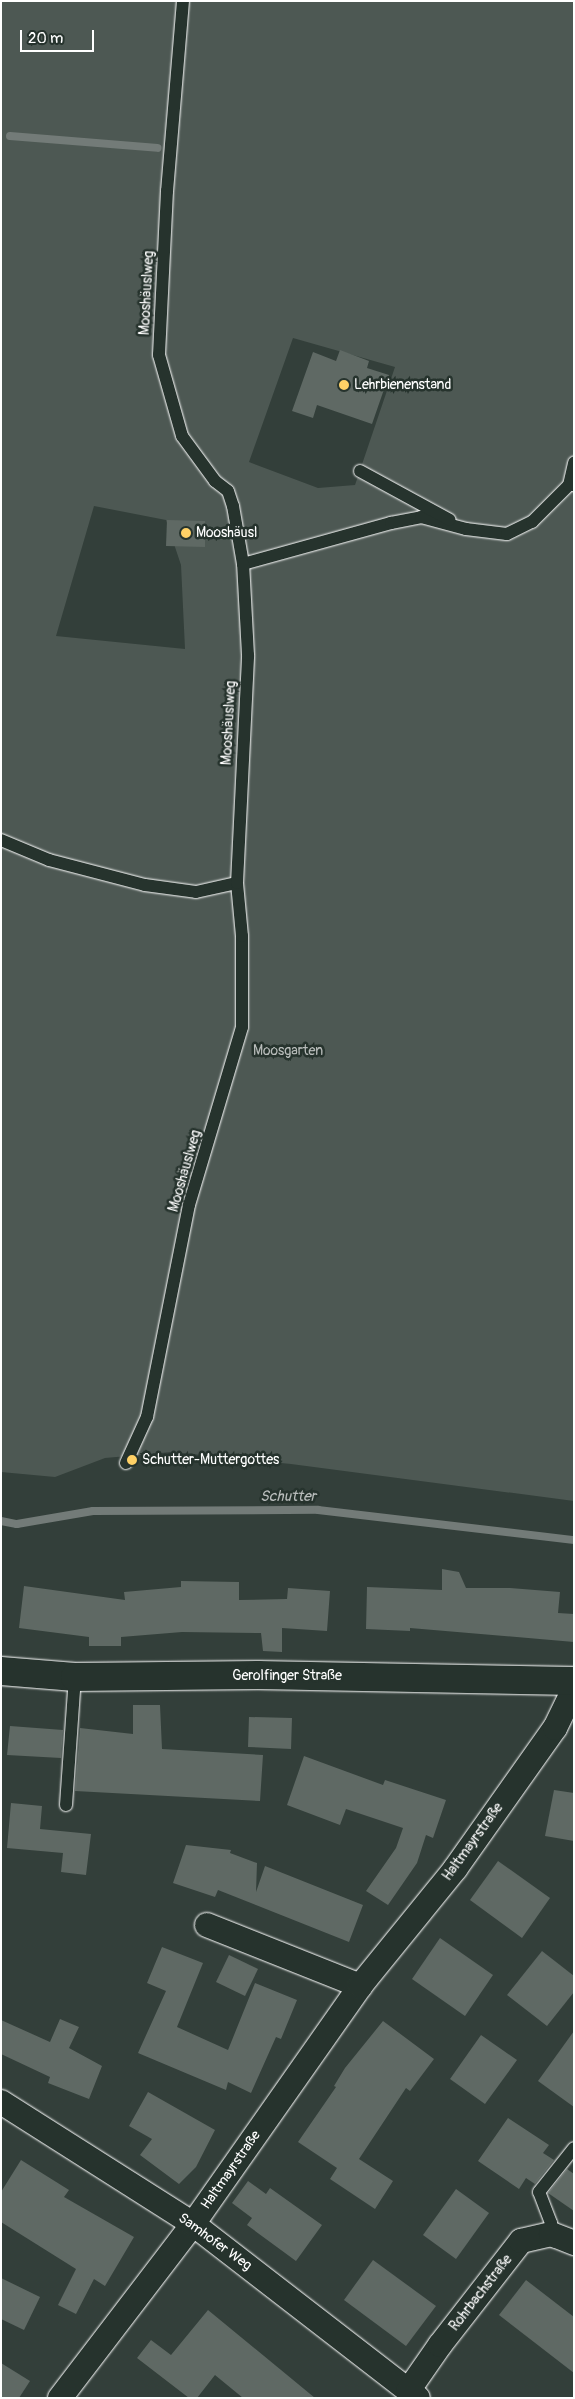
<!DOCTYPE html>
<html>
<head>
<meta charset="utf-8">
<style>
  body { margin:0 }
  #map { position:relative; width:575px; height:2399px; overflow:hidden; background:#333f3a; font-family:Pangolin,sans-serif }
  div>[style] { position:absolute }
  .green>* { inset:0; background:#4d5853 }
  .stream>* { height:8px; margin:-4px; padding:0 4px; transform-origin:4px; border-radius:4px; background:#737b78 }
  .building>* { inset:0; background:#5f6964 }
  .roads { filter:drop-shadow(0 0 1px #fff) drop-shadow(0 0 1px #fff) }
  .lane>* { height:12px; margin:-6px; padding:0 6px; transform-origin:6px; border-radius:6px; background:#26332d }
  .street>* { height:24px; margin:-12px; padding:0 12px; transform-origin:12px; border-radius:12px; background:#26332d }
  .secondary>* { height:28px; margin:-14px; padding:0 14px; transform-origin:14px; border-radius:14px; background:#26332d }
  .dots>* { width:14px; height:14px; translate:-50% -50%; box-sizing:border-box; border:2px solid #26332d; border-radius:50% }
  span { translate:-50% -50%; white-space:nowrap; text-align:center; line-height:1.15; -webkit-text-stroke:5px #26332d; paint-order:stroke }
  .street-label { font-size:14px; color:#fff }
  .poi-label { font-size:14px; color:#fff }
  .left { translate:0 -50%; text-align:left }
  .park-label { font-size:14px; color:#b8bcba }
  .water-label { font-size:15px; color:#b9bdbc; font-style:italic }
  .frame { position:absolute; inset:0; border:2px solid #fff; pointer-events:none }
  .scale { position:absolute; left:20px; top:30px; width:74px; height:22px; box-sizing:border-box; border:2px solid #fff; border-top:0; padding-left:6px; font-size:15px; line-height:18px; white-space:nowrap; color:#fff; -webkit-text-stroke:4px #26332d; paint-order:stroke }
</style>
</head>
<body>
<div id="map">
  <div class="green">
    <div style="clip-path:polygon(evenodd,1px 1px,574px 1px,574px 1501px,291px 1464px,172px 1452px,105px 1458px,55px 1477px,1px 1472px,1px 1px,293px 338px,395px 367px,355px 485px,318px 488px,249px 462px,293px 338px,1px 1px,94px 506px,166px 520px,181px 565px,185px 649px,56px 636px,94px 506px)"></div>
  </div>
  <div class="stream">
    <div style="left:10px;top:136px;width:148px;rotate:4.6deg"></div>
    <div style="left:1px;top:1521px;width:16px;rotate:11deg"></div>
    <div style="left:17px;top:1524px;width:77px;rotate:-9.7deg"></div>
    <div style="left:93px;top:1511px;width:225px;rotate:-0.3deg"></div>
    <div style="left:318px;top:1510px;width:258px;rotate:6.7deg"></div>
  </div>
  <div class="building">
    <div style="clip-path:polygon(340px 350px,369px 361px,367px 368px,389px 375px,372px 424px,317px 405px,313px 418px,292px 411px,313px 352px,336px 361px)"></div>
    <div style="clip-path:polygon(167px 520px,205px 521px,205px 547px,166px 546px)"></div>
    <div style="clip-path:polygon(442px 1569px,459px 1572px,466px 1588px,510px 1588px,560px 1592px,558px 1613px,574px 1614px,574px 1642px,410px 1628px,410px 1631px,366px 1629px,367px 1587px,442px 1590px)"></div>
    <div style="clip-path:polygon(181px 1581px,239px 1582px,239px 1600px,287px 1599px,288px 1588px,330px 1591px,327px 1631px,282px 1628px,282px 1652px,263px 1651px,261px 1633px,182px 1632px,121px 1637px,121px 1646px,89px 1646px,89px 1637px,19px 1628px,24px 1586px,125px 1600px,124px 1592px,181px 1587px)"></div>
    <div style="clip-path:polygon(133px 1705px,160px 1705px,162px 1749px,263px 1755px,260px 1801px,75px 1791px,80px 1728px,133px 1734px)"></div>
    <div style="clip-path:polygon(249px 1717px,292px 1718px,291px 1749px,248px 1747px)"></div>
    <div style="clip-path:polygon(10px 1726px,63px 1730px,61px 1758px,7px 1755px)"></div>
    <div style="clip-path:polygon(304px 1756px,383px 1785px,385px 1780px,446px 1800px,433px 1838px,426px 1835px,417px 1863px,388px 1905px,366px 1891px,396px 1848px,403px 1828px,346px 1809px,340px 1825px,287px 1805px)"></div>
    <div style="clip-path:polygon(554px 1790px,574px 1793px,574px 1841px,545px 1836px)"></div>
    <div style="clip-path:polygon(11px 1803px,42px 1806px,40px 1829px,91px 1834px,86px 1875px,61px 1872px,63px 1853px,7px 1848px)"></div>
    <div style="clip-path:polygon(186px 1845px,231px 1850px,230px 1853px,257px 1863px,256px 1892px,265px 1866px,363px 1905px,349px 1942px,218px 1890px,215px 1897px,173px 1883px)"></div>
    <div style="clip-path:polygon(498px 1861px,550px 1898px,522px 1938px,470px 1900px)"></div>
    <div style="clip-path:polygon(440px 1938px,493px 1975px,465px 2016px,412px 1979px)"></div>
    <div style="clip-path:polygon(162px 1947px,203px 1963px,177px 2027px,228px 2050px,255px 1983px,297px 2000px,281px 2039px,276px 2037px,251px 2093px,228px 2082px,226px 2090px,138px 2053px,166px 1991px,147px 1983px)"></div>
    <div style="clip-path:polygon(542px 1951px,574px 1976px,574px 1992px,547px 2026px,507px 1995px)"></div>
    <div style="clip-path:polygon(229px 1955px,258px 1969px,245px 1996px,216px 1982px)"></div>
    <div style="clip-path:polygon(60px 2019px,79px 2027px,69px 2048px,102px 2066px,89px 2099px,48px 2083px,50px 2077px,1px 2054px,1px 2020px,50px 2042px)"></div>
    <div style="clip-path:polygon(383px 2021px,434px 2059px,410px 2091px,406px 2088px,359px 2159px,393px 2181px,375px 2209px,330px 2179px,337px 2168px,298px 2142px,336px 2087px,334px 2086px,345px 2068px)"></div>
    <div style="clip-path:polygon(574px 2031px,574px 2107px,538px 2081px)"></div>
    <div style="clip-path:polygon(481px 2035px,517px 2060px,485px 2104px,450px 2079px)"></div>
    <div style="clip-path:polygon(148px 2092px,215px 2130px,196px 2167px,179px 2184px,140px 2155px,152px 2139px,129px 2126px)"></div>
    <div style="clip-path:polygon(508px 2118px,549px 2145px,543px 2153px,554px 2160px,535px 2184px,526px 2178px,519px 2189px,478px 2161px)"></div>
    <div style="clip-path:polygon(21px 2160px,69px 2190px,64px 2197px,134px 2237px,105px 2286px,94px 2279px,76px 2314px,58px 2305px,76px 2269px,1px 2222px,1px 2192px)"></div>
    <div style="clip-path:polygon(567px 2169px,574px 2174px,574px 2211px,548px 2193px)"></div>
    <div style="clip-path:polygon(248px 2181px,266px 2194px,270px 2188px,322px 2225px,296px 2261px,247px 2225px,252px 2218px,232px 2203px)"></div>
    <div style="clip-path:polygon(456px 2189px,489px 2213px,456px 2259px,423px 2235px)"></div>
    <div style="clip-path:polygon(373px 2260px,436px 2306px,406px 2346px,344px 2300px)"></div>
    <div style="clip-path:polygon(1px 2278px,40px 2297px,24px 2330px,1px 2319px)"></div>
    <div style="clip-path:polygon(526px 2280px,574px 2317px,574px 2373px,499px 2315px)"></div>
    <div style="clip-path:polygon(208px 2310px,315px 2398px,243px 2398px,215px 2375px,197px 2398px,189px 2398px,137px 2358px,151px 2340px,171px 2355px)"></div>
    <div style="clip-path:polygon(1px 2363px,30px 2381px,19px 2398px,1px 2398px)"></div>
  </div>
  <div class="roads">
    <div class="lane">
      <div style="left:183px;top:1px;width:191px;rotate:94.8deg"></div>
      <div style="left:167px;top:191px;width:164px;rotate:92.8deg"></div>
      <div style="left:159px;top:355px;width:84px;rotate:74.1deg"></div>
      <div style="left:182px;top:436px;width:56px;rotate:53.7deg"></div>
      <div style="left:215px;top:481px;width:16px;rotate:38deg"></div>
      <div style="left:228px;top:491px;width:16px;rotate:72deg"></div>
      <div style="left:233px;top:506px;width:59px;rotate:80.2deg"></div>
      <div style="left:243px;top:564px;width:154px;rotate:-15.5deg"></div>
      <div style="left:391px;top:523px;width:31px;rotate:-11deg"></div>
      <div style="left:421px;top:517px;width:47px;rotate:14.9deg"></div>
      <div style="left:466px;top:529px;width:41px;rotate:7deg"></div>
      <div style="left:507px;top:534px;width:28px;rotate:-26deg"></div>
      <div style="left:532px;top:522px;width:52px;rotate:-45deg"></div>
      <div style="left:569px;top:485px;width:5px"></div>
      <div style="left:360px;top:471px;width:102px;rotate:28.6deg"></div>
      <div style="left:569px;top:485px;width:23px;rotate:-77deg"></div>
      <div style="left:1px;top:840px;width:52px;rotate:22.6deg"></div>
      <div style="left:49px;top:860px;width:99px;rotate:14.6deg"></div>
      <div style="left:145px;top:885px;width:51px;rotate:7.8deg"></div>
      <div style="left:196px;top:892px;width:42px;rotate:-12.4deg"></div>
      <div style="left:126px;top:1463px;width:51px;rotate:-65.5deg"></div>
      <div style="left:147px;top:1417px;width:216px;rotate:-78.8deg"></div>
      <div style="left:189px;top:1205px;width:186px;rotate:-73.4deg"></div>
      <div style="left:242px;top:1027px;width:91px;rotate:-90deg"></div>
      <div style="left:242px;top:936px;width:53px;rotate:-95.4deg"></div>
      <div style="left:237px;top:883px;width:228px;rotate:-87.2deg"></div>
      <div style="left:248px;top:655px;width:91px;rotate:-93.1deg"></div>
      <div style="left:66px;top:1805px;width:128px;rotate:-86deg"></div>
      <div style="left:551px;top:2234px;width:11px;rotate:-90deg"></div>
      <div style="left:551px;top:2223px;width:33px;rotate:-111deg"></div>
      <div style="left:539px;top:2192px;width:56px;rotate:-51.5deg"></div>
    </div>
    <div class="street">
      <div style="left:207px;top:1925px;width:165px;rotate:21.7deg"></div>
      <div style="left:1px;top:2102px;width:227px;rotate:32.4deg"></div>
      <div style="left:193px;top:2224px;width:284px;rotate:37.7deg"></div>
      <div style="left:408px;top:2391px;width:56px;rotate:-55.2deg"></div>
      <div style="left:440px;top:2345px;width:132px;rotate:-52.1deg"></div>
      <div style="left:521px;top:2241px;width:31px;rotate:-13deg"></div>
      <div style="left:551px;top:2234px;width:25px;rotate:21deg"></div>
      <div style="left:60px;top:2398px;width:219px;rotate:-52.6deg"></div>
      <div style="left:193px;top:2224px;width:291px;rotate:-54.9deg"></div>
      <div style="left:360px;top:1986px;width:151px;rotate:-50.9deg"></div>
      <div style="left:455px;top:1869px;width:173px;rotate:-54.7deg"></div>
      <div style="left:555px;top:1728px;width:43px;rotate:-64deg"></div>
    </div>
    <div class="secondary">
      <div style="left:1px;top:1671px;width:74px;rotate:4.6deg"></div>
      <div style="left:75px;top:1677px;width:183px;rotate:-0.6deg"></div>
      <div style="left:258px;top:1675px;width:316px;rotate:1.1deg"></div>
    </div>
  </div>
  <div class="dots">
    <div style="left:344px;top:385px;background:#ffd166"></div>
    <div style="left:186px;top:533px;background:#ffd166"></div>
    <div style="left:132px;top:1460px;background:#ffd166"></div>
  </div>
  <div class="street-label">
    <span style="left:147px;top:293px;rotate:-87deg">Mooshäuslweg</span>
    <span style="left:229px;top:723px;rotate:-87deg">Mooshäuslweg</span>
    <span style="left:185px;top:1171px;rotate:-74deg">Mooshäuslweg</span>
    <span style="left:287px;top:1676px">Gerolfinger Straße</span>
    <span style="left:473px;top:1842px;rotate:-54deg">Haltmayrstraße</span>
    <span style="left:231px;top:2170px;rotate:-55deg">Haltmayrstraße</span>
    <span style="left:215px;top:2242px;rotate:36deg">Samhofer Weg</span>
    <span style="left:481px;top:2293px;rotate:-52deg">Rohrbachstraße</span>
  </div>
  <div class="poi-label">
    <span class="left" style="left:354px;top:385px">Lehrbienenstand</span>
    <span class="left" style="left:196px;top:533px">Mooshäusl</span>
    <span class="left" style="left:142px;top:1460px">Schutter-Muttergottes</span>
  </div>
  <div class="park-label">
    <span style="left:288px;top:1051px">Moosgarten</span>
  </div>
  <div class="water-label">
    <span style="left:288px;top:1497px">Schutter</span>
  </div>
  <div class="frame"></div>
  <div class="scale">20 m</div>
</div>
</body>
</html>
